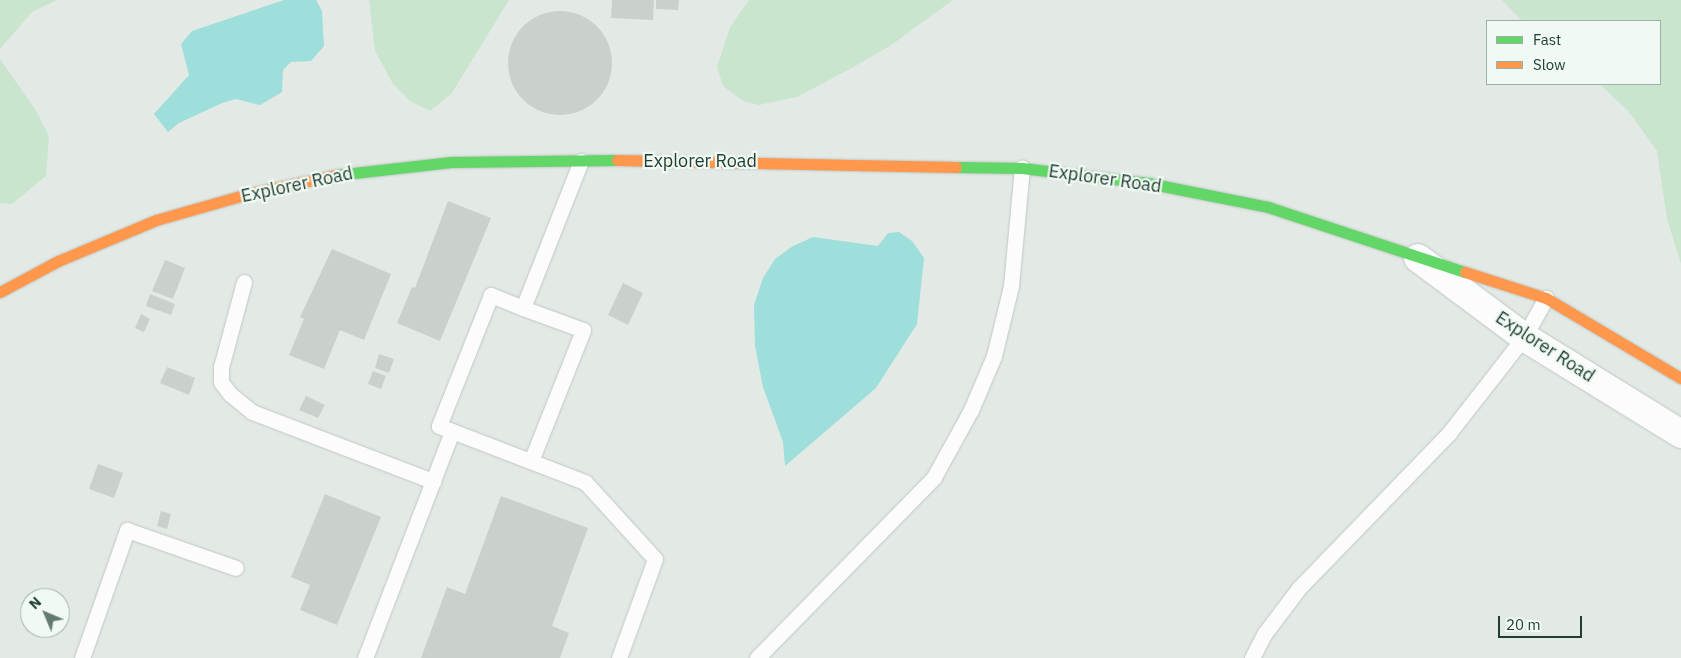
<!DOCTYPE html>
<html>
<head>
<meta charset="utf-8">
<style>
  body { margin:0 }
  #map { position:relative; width:1681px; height:658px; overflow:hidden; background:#e3eae6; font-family:"IBM Plex Sans",sans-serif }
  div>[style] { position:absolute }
  .green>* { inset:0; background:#cae5ce }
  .water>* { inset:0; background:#9ededb }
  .building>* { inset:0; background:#cad1cd }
  .round { border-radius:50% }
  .roads { filter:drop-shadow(0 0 1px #c0c7c3) drop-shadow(0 0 1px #c0c7c3) }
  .lane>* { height:15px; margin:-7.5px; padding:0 7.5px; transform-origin:7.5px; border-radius:7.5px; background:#fbfcfb }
  .street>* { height:28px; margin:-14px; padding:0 14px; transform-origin:14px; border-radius:14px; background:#fbfcfb }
  .fast>* { height:11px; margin:-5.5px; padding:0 5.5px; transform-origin:5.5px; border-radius:5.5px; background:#63d668 }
  .slow>* { height:11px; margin:-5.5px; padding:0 5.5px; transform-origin:5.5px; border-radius:5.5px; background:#ff974d }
  span { translate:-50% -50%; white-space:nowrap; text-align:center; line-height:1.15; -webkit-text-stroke:4.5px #f1f9f4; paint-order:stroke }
  .street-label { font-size:18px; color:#1f4030 }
  .legend { position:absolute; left:1486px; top:20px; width:175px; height:65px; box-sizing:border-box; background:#f1f9f4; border:1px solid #9dafa6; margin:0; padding:6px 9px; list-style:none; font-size:15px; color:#1f4030 }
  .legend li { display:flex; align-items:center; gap:10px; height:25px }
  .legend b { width:25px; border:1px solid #9dafa6 }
  .north { position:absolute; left:20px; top:588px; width:50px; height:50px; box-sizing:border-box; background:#f1f9f4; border:1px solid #9dafa6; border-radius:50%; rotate:315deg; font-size:14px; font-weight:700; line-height:20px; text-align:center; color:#1f4030 }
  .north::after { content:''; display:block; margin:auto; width:18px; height:22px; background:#647c70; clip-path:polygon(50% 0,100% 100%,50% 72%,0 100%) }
  .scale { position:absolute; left:1498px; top:616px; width:84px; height:22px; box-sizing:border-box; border:2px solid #1f4030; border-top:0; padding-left:6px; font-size:15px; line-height:18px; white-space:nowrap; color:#1f4030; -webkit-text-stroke:4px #f1f9f4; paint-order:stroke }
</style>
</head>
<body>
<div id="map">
  <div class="green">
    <div style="clip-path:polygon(0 0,57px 0,32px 12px,0 49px)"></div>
    <div style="clip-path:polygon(369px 0,509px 0,452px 93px,430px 111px,410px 101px,393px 84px,375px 51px)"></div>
    <div style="clip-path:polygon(749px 0,953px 0,890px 46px,848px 70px,797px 97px,759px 105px,743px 101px,723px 86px,717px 67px,730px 27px)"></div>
    <div style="clip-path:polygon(1502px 0,1681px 0,1681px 264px,1667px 219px,1657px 151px,1629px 112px,1600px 84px,1660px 84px,1660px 21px,1522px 21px)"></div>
    <div style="clip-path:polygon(0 59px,35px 109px,49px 136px,46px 176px,12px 204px,0 203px)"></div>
  </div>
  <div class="water">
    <div style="clip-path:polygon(284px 0,316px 0,322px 11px,324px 46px,311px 61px,291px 62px,283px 70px,282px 92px,260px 105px,236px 99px,222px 103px,179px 123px,168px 132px,154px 114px,189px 75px,181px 44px,192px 31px)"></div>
    <div style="clip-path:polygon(899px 232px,912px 241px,924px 258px,917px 324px,876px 388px,785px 466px,783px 442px,763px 387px,755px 346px,754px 305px,763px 278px,775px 259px,793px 246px,813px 237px,878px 246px,888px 233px)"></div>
  </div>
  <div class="building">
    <div style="clip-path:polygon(612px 0,654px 0,653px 20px,611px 18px)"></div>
    <div style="clip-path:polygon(656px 0,679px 0,678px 10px,656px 9px)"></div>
    <div class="round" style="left:508px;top:11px;width:104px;height:104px"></div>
    <div style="clip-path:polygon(448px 201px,491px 218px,440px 341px,397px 323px,412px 287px,415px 288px)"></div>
    <div style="clip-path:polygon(332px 249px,391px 274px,364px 340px,340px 330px,324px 369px,289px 355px,304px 319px,300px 317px)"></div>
    <div style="clip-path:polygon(165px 260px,185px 268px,173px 299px,152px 291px)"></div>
    <div style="clip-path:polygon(623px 283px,643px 293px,628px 325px,608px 315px)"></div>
    <div style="clip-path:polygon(150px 294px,175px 304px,171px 315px,146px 306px)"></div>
    <div style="clip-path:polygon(141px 314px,150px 319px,144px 332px,135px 328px)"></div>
    <div style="clip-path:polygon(379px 354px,394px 359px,389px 373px,375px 368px)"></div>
    <div style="clip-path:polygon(167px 367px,195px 378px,189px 395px,160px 383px)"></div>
    <div style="clip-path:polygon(373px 371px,386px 376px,381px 389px,368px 384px)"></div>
    <div style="clip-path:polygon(306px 396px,325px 405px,318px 418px,299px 410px)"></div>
    <div style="clip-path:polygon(98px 464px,123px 473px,114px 498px,89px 489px)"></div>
    <div style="clip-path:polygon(325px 494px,381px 517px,337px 625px,300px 610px,310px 585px,291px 577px)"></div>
    <div style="clip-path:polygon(501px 496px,588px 528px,552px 626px,569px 633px,560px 658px,421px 658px,447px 587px,465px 594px)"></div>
    <div style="clip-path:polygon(161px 511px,171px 514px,167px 529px,157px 526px)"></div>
  </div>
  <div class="roads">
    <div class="lane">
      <div style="left:244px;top:282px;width:88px;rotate:105.1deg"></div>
      <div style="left:221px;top:367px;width:15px;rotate:90deg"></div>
      <div style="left:221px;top:382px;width:15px;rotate:53deg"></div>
      <div style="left:230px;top:394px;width:28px;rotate:39deg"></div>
      <div style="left:252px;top:412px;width:194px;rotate:20.9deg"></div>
      <div style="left:523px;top:308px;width:35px;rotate:-158deg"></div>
      <div style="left:491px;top:295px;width:141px;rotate:111.7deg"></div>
      <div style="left:439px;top:426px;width:156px;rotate:21deg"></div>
      <div style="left:585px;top:482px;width:104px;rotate:47.7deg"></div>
      <div style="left:655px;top:559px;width:105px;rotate:110deg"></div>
      <div style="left:531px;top:461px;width:141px;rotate:-68.3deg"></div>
      <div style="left:583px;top:330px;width:64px;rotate:-159.9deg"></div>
      <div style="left:523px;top:308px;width:158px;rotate:-68.5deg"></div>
      <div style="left:82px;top:658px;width:136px;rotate:-70.6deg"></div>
      <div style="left:127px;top:530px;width:115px;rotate:19.2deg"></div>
      <div style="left:365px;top:658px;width:243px;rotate:-69deg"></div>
      <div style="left:757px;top:658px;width:253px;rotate:-45.6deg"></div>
      <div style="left:934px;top:477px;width:77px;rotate:-61.1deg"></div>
      <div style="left:971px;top:410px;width:59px;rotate:-66.9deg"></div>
      <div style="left:994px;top:356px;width:72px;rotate:-76.3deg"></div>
      <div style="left:1011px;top:286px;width:119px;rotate:-84.7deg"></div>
      <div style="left:1252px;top:658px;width:28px;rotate:-63deg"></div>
      <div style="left:1265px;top:633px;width:56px;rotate:-52.9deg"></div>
      <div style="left:1299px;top:588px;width:216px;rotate:-45.9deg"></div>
      <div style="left:1449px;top:433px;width:122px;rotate:-52deg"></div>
      <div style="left:1524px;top:337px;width:45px;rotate:-60.6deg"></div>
    </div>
    <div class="street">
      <div style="left:1418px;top:258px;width:132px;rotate:36.7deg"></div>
      <div style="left:1524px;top:337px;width:185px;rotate:31.7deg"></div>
    </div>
    <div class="fast">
      <div style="left:956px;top:167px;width:66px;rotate:0.9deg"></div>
      <div style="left:1022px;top:168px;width:127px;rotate:6.8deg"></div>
      <div style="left:1148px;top:183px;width:122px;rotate:11.3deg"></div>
      <div style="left:1268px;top:207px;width:207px;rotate:18.3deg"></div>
      <div style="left:336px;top:175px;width:116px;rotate:-6.4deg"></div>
      <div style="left:451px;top:162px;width:166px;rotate:-0.7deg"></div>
    </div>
    <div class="slow">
      <div style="left:617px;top:160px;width:339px;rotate:1.2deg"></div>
      <div style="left:1465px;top:272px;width:85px;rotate:17.8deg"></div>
      <div style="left:1546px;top:298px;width:157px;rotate:30.7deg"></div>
      <div style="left:0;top:292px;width:66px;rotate:-28.1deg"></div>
      <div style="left:58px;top:261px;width:106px;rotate:-22.7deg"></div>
      <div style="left:156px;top:220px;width:95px;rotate:-15.9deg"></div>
      <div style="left:247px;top:194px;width:91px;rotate:-12.1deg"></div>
    </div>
  </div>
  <div class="street-label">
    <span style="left:700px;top:161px">Explorer Road</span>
    <span style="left:1105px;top:179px;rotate:8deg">Explorer Road</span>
    <span style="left:297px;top:185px;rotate:-12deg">Explorer Road</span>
    <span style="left:1545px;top:347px;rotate:33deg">Explorer Road</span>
  </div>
  <ul class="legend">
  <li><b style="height:6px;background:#63d668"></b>Fast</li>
  <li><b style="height:6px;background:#ff974d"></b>Slow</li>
  </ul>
  <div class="north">N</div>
  <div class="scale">20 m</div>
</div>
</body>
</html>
